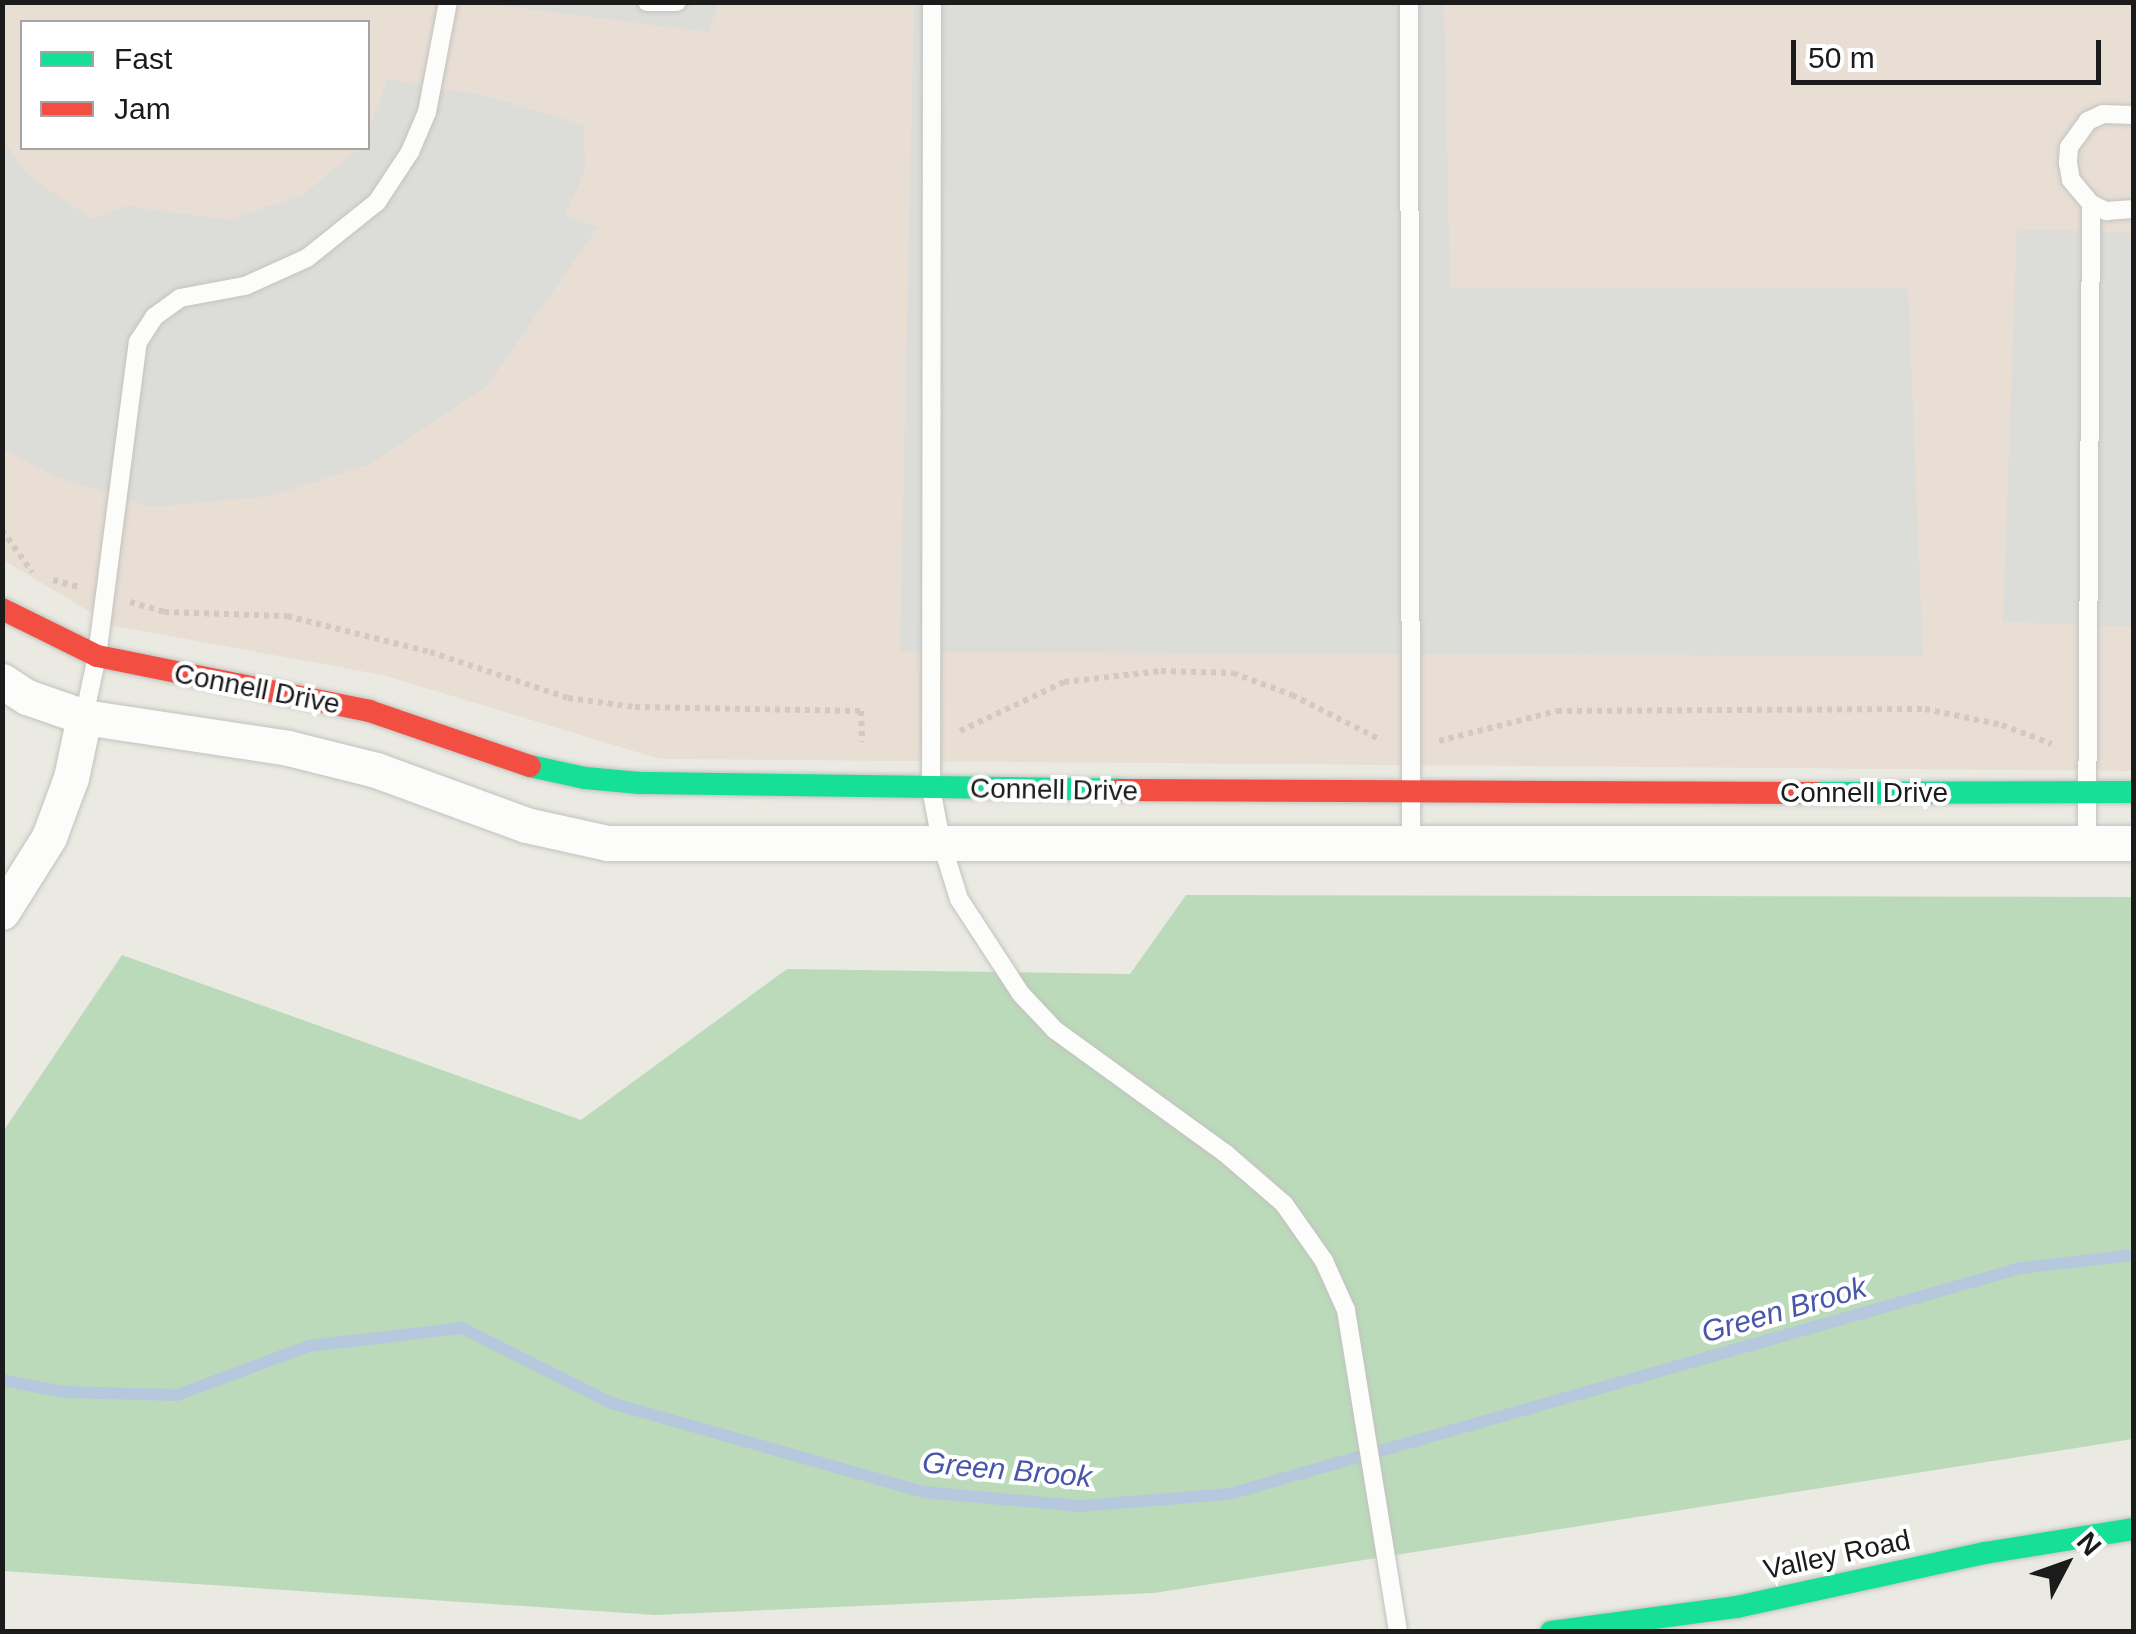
<!DOCTYPE html>
<html>
<head>
<meta charset="utf-8">
<style>
  body { margin:0 }
  #map { position:relative; width:2136px; height:1634px; overflow:hidden; background:#eaeae3; font-family:Arial,sans-serif }
  div>[style] { position:absolute }
  .commercial>* { inset:0; background:#e8ded4 }
  .forest>* { inset:0; background:#bbdaba }
  .parking>* { inset:0; background:#dcdcd9 }
  .stream>* { height:12px; margin:-6px; padding:0 6px; transform-origin:6px; border-radius:6px; background:#b6c8dd }
  .path>* { height:6px; margin-top:-3px; transform-origin:0; background:repeating-linear-gradient(90deg,#d2c9c0 0 5px,transparent 0 10px) }
  .roads { filter:drop-shadow(0 0 2px #c2c2bf) drop-shadow(0 0 2px #c2c2bf) }
  .lane>* { height:18px; margin:-9px; padding:0 9px; transform-origin:9px; border-radius:9px; background:#fcfcfb }
  .street>* { height:35px; margin:-17.5px; padding:0 17.5px; transform-origin:17.5px; border-radius:17.5px; background:#fcfcfb }
  .fast>* { height:22px; margin:-11px; padding:0 11px; transform-origin:11px; border-radius:11px; background:#16e098 }
  .jam>* { height:22px; margin:-11px; padding:0 11px; transform-origin:11px; border-radius:11px; background:#f24e42 }
  span { translate:-50% -50%; white-space:nowrap; text-align:center; line-height:1.15; -webkit-text-stroke:8px #fff; paint-order:stroke }
  .street-label { font-size:28px; color:#1b1b1b }
  .water-label { font-size:30px; color:#4957aa; font-style:italic }
  .frame { position:absolute; inset:0; border:5px solid #1b1b1b; pointer-events:none }
  .legend { position:absolute; left:20px; top:20px; width:350px; height:130px; box-sizing:border-box; background:#fff; border:2px solid #a4a4a4; margin:0; padding:12px 18px; list-style:none; font-size:30px; color:#1b1b1b }
  .legend li { display:flex; align-items:center; gap:20px; height:50px }
  .legend b { width:50px; border:2px solid #a4a4a4 }
  .north { position:absolute; left:2016px; top:1514px; width:100px; height:100px; -webkit-text-stroke:8px #fff; paint-order:stroke; rotate:49deg; font-size:28px; font-weight:700; line-height:40px; text-align:center; color:#1b1b1b }
  .north::after { content:''; display:block; margin:auto; width:35px; height:45px; background:#1b1b1b; clip-path:polygon(50% 0,100% 100%,50% 72%,0 100%) }
  .scale { position:absolute; left:1791px; top:40px; width:310px; height:45px; box-sizing:border-box; border:5px solid #1b1b1b; border-top:0; padding-left:12px; font-size:30px; line-height:35px; white-space:nowrap; color:#1b1b1b; -webkit-text-stroke:8px #fff; paint-order:stroke }
</style>
</head>
<body>
<div id="map">
  <div class="commercial">
    <div style="clip-path:polygon(evenodd,3px 3px,2133px 3px,2133px 771px,660px 759px,383px 675px,114px 626px,3px 560px,3px 3px,22px 22px,368px 22px,368px 148px,22px 148px,22px 22px)"></div>
  </div>
  <div class="forest">
    <div style="clip-path:polygon(1186px 895px,2133px 897px,2133px 1439px,1154px 1593px,655px 1615px,3px 1571px,2px 1133px,122px 955px,581px 1120px,787px 969px,1130px 974px)"></div>
  </div>
  <div class="parking">
    <div style="clip-path:polygon(480px 3px,719px 3px,708px 32px)"></div>
    <div style="clip-path:polygon(914px 3px,1444px 3px,1450px 288px,1908px 288px,1923px 656px,900px 652px)"></div>
    <div style="clip-path:polygon(388px 79px,486px 96px,584px 125px,585px 171px,565px 215px,598px 227px,486px 387px,370px 464px,271px 496px,152px 507px,56px 477px,3px 449px,2px 138px,27px 175px,92px 219px,127px 206px,228px 220px,303px 195px,359px 148px,368px 148px,368px 131px)"></div>
    <div style="clip-path:polygon(2017px 229px,2133px 233px,2133px 627px,2003px 622px)"></div>
  </div>
  <div class="stream">
    <div style="left:2px;top:1380px;width:63px;rotate:11deg"></div>
    <div style="left:64px;top:1392px;width:113px;rotate:1.5deg"></div>
    <div style="left:177px;top:1395px;width:141px;rotate:-20.4deg"></div>
    <div style="left:309px;top:1346px;width:154px;rotate:-6.7deg"></div>
    <div style="left:462px;top:1328px;width:167px;rotate:26.7deg"></div>
    <div style="left:611px;top:1403px;width:324px;rotate:15.9deg"></div>
    <div style="left:923px;top:1492px;width:158px;rotate:5.1deg"></div>
    <div style="left:1080px;top:1506px;width:149px;rotate:-4.6deg"></div>
    <div style="left:1229px;top:1494px;width:824px;rotate:-15.93deg"></div>
    <div style="left:2021px;top:1268px;width:114px;rotate:-6.6deg"></div>
  </div>
  <div class="path">
    <div style="left:2px;top:530px;width:52px;rotate:54.5deg"></div>
    <div style="left:53px;top:580px;width:27px;rotate:15deg"></div>
    <div style="left:130px;top:602px;width:35px;rotate:16deg"></div>
    <div style="left:164px;top:612px;width:123px;rotate:1.9deg"></div>
    <div style="left:287px;top:616px;width:147px;rotate:14.1deg"></div>
    <div style="left:430px;top:652px;width:145px;rotate:18.4deg"></div>
    <div style="left:568px;top:698px;width:68px;rotate:7.7deg"></div>
    <div style="left:635px;top:707px;width:226px;rotate:1deg"></div>
    <div style="left:861px;top:711px;width:31px;rotate:88deg"></div>
    <div style="left:960px;top:731px;width:115px;rotate:-25.2deg"></div>
    <div style="left:1064px;top:682px;width:98px;rotate:-6.5deg"></div>
    <div style="left:1161px;top:671px;width:72px;rotate:1.6deg"></div>
    <div style="left:1233px;top:673px;width:63px;rotate:20.4deg"></div>
    <div style="left:1292px;top:695px;width:100px;rotate:26.8deg"></div>
    <div style="left:1439px;top:741px;width:122px;rotate:-14.3deg"></div>
    <div style="left:1557px;top:711px;width:368px;rotate:-0.3deg"></div>
    <div style="left:1925px;top:709px;width:79px;rotate:11.7deg"></div>
    <div style="left:2002px;top:725px;width:53px;rotate:20.8deg"></div>
  </div>
  <div class="roads">
    <div class="lane">
      <div style="left:647px;top:2px;width:30px"></div>
      <div style="left:932px;top:2px;width:786px;rotate:90.07deg"></div>
      <div style="left:931px;top:788px;width:54px;rotate:79.3deg"></div>
      <div style="left:941px;top:841px;width:61px;rotate:72.8deg"></div>
      <div style="left:959px;top:899px;width:113px;rotate:56.9deg"></div>
      <div style="left:1021px;top:994px;width:50px;rotate:46.6deg"></div>
      <div style="left:1055px;top:1030px;width:210px;rotate:35.9deg"></div>
      <div style="left:1225px;top:1153px;width:78px;rotate:40.8deg"></div>
      <div style="left:1284px;top:1204px;width:70px;rotate:54.9deg"></div>
      <div style="left:1324px;top:1261px;width:54px;rotate:65.8deg"></div>
      <div style="left:1346px;top:1310px;width:326px;rotate:80.8deg"></div>
      <div style="left:1409px;top:2px;width:841px;rotate:89.86deg"></div>
      <div style="left:2134px;top:115px;width:31px;rotate:-178deg"></div>
      <div style="left:2103px;top:114px;width:17px;rotate:155deg"></div>
      <div style="left:2088px;top:121px;width:32px;rotate:126deg"></div>
      <div style="left:2069px;top:147px;width:16px;rotate:94deg"></div>
      <div style="left:2068px;top:163px;width:17px;rotate:80deg"></div>
      <div style="left:2071px;top:180px;width:31px;rotate:50deg"></div>
      <div style="left:2091px;top:204px;width:17px;rotate:25deg"></div>
      <div style="left:2106px;top:211px;width:28px;rotate:-4deg"></div>
      <div style="left:84px;top:717px;width:62px;rotate:-78deg"></div>
      <div style="left:97px;top:656px;width:317px;rotate:-82.6deg"></div>
      <div style="left:138px;top:342px;width:30px;rotate:-57deg"></div>
      <div style="left:154px;top:317px;width:32px;rotate:-36deg"></div>
      <div style="left:180px;top:298px;width:66px;rotate:-10.5deg"></div>
      <div style="left:245px;top:286px;width:68px;rotate:-24.3deg"></div>
      <div style="left:307px;top:258px;width:90px;rotate:-38.7deg"></div>
      <div style="left:377px;top:202px;width:60px;rotate:-56.6deg"></div>
      <div style="left:410px;top:152px;width:43px;rotate:-67deg"></div>
      <div style="left:427px;top:112px;width:112px;rotate:-79.2deg"></div>
      <div style="left:2087px;top:843px;width:639px;rotate:-89.64deg"></div>
    </div>
    <div class="street">
      <div style="left:2px;top:681px;width:30px;rotate:33deg"></div>
      <div style="left:27px;top:697px;width:60px;rotate:19.3deg"></div>
      <div style="left:84px;top:717px;width:206px;rotate:8.6deg"></div>
      <div style="left:288px;top:748px;width:91px;rotate:14deg"></div>
      <div style="left:376px;top:770px;width:160px;rotate:20.1deg"></div>
      <div style="left:526px;top:825px;width:84px;rotate:12.4deg"></div>
      <div style="left:608px;top:843px;width:1526px"></div>
      <div style="left:2px;top:912px;width:89px;rotate:-57.9deg"></div>
      <div style="left:49px;top:837px;width:63px;rotate:-69.6deg"></div>
      <div style="left:71px;top:778px;width:62px;rotate:-78deg"></div>
    </div>
    <div class="fast">
      <div style="left:530px;top:766px;width:56px;rotate:12.3deg"></div>
      <div style="left:585px;top:778px;width:55px;rotate:5.2deg"></div>
      <div style="left:640px;top:783px;width:479px;rotate:0.8deg"></div>
      <div style="left:1816px;top:793px;width:318px;rotate:-0.2deg"></div>
      <div style="left:1551px;top:1632px;width:188px;rotate:-7.7deg"></div>
      <div style="left:1737px;top:1607px;width:254px;rotate:-12.3deg"></div>
      <div style="left:1985px;top:1553px;width:151px;rotate:-9.2deg"></div>
    </div>
    <div class="jam">
      <div style="left:2px;top:609px;width:106px;rotate:26.3deg"></div>
      <div style="left:97px;top:656px;width:278px;rotate:11.4deg"></div>
      <div style="left:369px;top:711px;width:170px;rotate:18.9deg"></div>
      <div style="left:1119px;top:790px;width:697px;rotate:0.25deg"></div>
    </div>
  </div>
  <div class="street-label">
    <span style="left:257px;top:689px;rotate:11deg">Connell Drive</span>
    <span style="left:1054px;top:790px;rotate:1deg">Connell Drive</span>
    <span style="left:1864px;top:793px">Connell Drive</span>
    <span style="left:1837px;top:1555px;rotate:-12deg">Valley Road</span>
  </div>
  <div class="water-label">
    <span style="left:1784px;top:1310px;rotate:-16deg">Green Brook</span>
    <span style="left:1007px;top:1470px;rotate:5deg">Green Brook</span>
  </div>
  <div class="frame"></div>
  <ul class="legend">
  <li><b style="height:12px;background:#16e098"></b>Fast</li>
  <li><b style="height:12px;background:#f24e42"></b>Jam</li>
  </ul>
  <div class="north">N</div>
  <div class="scale">50 m</div>
</div>
</body>
</html>
